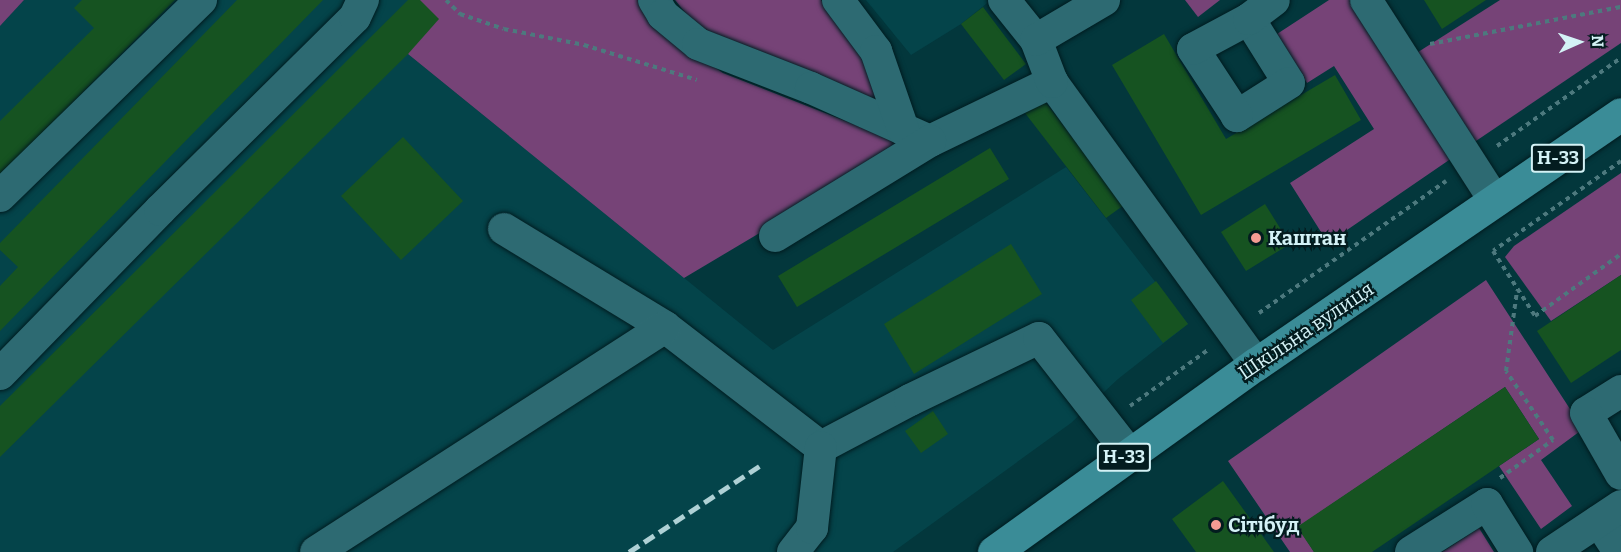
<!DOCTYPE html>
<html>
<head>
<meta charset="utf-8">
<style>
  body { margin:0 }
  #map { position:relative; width:1621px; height:552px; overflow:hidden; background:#03373c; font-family:Bitter,serif }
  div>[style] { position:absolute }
  .built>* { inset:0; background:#04444a }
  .green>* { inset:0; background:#764377 }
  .building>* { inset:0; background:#165321 }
  .path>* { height:4px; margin-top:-2px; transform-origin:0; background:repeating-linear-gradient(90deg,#4d797e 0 4.5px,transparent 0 9px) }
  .roads { filter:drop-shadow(0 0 2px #001c20) drop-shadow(0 0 2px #001c20) }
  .minor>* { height:32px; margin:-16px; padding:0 16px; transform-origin:16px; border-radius:16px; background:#2d6a72 }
  .major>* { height:33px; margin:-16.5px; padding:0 16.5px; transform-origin:16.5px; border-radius:16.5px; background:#3a8c97 }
  .rail>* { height:4.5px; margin-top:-2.25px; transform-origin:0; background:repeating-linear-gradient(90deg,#afd1d5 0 12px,transparent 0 18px) }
  .dots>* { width:16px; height:16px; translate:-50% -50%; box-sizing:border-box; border:3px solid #031c1f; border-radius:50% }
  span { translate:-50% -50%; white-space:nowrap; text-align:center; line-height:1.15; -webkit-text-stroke:4.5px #031c1f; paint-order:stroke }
  .shield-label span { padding:2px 4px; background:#031c1f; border:2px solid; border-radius:4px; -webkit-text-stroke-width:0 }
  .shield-label { font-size:18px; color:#d4f2f6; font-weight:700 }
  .poi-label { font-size:20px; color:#d4f2f6; font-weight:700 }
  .left { translate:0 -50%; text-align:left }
  .street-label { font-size:20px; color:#d4f2f6 }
  .north { position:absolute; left:1549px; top:12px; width:60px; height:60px; -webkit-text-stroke:4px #031c1f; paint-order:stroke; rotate:87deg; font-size:16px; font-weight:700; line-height:24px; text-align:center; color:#d4f2f6 }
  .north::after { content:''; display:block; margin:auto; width:21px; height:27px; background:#d4f2f6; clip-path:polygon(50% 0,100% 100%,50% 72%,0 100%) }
</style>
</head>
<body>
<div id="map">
  <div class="built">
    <div style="clip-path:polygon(24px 0,420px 0,408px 54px,773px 350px,1066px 167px,1188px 324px,1118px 379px,1071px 423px,893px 552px,0 552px,0 26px)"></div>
    <div style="clip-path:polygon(866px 0,991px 0,961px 24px,911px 55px)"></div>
  </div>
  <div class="green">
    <div style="clip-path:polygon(0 0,24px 0,0 26px)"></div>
    <div style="clip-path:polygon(420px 0,638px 0,655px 26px,723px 73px,899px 142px,763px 231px,684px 278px,408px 54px)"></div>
    <div style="clip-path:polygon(675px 0,821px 0,860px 48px,881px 94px,874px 102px,696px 26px)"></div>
    <div style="clip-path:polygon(1185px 0,1220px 0,1198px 17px)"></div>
    <div style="clip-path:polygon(1329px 0,1353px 0,1452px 158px,1328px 243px,1290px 183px,1374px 129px,1334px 66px,1307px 83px,1277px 34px)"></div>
    <div style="clip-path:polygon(1500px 0,1621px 0,1621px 43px,1470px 145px,1415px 54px)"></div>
    <div style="clip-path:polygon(1621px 173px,1621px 275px,1551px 321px,1505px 257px,1514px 246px)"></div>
    <div style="clip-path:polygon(1486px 280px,1583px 429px,1541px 460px,1572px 506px,1541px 529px,1499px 466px,1539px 439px,1505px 387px,1298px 527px,1314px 552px,1290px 552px,1228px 461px)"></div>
    <div style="clip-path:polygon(1479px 528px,1494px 552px,1442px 552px)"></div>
  </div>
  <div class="building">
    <div style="clip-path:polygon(82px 0,175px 0,0 175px,0 121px,94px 28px,74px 8px)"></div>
    <div style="clip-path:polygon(237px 0,323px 0,0 331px,0 286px,18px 267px,0 250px,0 243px)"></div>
    <div style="clip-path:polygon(408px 0,420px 0,439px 19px,408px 54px,0 457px,0 406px)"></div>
    <div style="clip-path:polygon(1424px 0,1486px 0,1442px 29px)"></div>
    <div style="clip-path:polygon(983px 7px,1026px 64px,1004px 80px,961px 24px)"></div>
    <div style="clip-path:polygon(1164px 34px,1226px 139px,1335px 75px,1361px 120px,1201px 215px,1112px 65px)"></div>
    <div style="clip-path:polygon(1043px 99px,1124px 205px,1106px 218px,1025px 113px)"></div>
    <div style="clip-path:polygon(403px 137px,463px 201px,401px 260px,341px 196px)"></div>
    <div style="clip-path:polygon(990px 148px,1009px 179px,797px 307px,778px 276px)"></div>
    <div style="clip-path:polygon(1265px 204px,1290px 244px,1246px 271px,1221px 232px)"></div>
    <div style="clip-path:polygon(1011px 244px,1042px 294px,914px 374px,884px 324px)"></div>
    <div style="clip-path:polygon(1621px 275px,1621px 350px,1571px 383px,1537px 331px)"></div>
    <div style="clip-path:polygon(1156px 281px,1188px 324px,1163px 343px,1131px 300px)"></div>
    <div style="clip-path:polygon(1505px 387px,1539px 439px,1372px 552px,1314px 552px,1297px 527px)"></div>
    <div style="clip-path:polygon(933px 411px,948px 434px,921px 453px,905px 431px)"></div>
    <div style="clip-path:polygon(1223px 481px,1274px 552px,1196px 552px,1172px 519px)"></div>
  </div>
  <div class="path">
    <div style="left:446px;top:0;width:20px;rotate:45deg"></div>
    <div style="left:460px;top:14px;width:46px;rotate:18.8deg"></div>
    <div style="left:504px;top:29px;width:82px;rotate:11.3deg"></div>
    <div style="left:584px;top:45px;width:118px;rotate:17.2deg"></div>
    <div style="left:1430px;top:44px;width:195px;rotate:-11deg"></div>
    <div style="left:1497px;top:146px;width:152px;rotate:-35.4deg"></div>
    <div style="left:1621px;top:161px;width:156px;rotate:144.9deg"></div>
    <div style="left:1493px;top:251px;width:77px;rotate:57.1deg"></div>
    <div style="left:1535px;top:316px;width:106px;rotate:-35.8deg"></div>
    <div style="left:1259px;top:313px;width:229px;rotate:-35.2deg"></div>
    <div style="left:1130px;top:406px;width:97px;rotate:-35.8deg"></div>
    <div style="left:1500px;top:478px;width:65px;rotate:-35.6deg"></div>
    <div style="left:1553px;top:440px;width:83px;rotate:-124.3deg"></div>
    <div style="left:1506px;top:371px;width:81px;rotate:-82.2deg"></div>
  </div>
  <div class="roads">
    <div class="minor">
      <div style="left:654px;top:0;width:17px;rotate:59deg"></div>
      <div style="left:663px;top:15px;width:45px;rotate:39.6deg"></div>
      <div style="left:698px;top:44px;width:121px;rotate:21.3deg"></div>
      <div style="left:811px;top:88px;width:130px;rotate:24deg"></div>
      <div style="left:930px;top:141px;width:136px;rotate:-25.8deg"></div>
      <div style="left:1052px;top:82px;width:348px;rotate:54.1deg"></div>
      <div style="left:838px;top:0;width:64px;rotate:53.3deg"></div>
      <div style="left:876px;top:51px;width:83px;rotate:70.9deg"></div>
      <div style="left:1004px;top:0;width:51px;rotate:51.3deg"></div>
      <div style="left:1036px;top:40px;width:45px;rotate:69.1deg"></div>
      <div style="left:1366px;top:0;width:239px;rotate:57.3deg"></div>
      <div style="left:1249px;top:19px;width:75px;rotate:58deg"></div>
      <div style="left:1289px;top:83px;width:62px;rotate:147.6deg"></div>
      <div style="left:1237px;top:116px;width:80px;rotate:-123.3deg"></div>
      <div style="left:1193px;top:49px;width:64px;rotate:-28.2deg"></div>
      <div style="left:1249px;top:19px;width:31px;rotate:-37deg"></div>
      <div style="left:1036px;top:40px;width:79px;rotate:-30.5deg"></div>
      <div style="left:0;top:196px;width:281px;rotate:-44.3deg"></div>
      <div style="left:504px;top:229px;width:188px;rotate:31.3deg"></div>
      <div style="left:665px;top:327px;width:197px;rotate:37.6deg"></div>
      <div style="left:821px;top:447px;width:101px;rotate:-27.8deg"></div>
      <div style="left:910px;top:400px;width:143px;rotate:-25.7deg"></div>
      <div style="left:1039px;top:338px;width:146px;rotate:52deg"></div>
      <div style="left:775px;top:236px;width:182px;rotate:-31.5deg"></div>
      <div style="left:0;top:374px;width:229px;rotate:-45.7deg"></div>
      <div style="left:160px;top:210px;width:274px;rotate:-44.7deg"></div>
      <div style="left:355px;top:17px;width:19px;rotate:-65deg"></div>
      <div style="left:1621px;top:391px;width:41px;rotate:147.8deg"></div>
      <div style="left:1586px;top:413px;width:70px;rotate:60.2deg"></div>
      <div style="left:1599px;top:521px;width:37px;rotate:57deg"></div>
      <div style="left:316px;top:552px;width:415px;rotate:-32.8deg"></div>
      <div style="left:793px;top:552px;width:31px;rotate:-52deg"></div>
      <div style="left:812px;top:528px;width:81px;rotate:-83.7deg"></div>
      <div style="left:1411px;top:552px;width:90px;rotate:-32.3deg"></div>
      <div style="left:1487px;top:504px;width:57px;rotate:58deg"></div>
      <div style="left:1552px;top:552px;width:83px;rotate:-33.7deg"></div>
    </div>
    <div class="major">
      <div style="left:994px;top:552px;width:322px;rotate:-35.7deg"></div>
      <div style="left:1256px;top:364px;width:442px;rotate:-34.4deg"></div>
    </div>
  </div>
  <div class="rail">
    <div style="left:629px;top:552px;width:162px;rotate:-33.4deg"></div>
  </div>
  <div class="dots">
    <div style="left:1256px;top:238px;background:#f59c93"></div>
    <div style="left:1216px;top:525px;background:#f59c93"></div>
  </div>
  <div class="shield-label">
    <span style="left:1558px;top:158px">Н-33</span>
    <span style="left:1124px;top:457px">Н-33</span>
  </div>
  <div class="poi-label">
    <span class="left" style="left:1268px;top:238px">Каштан</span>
    <span class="left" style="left:1228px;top:525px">Сітібуд</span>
  </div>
  <div class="street-label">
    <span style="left:1306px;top:331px;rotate:-34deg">Шкільна вулиця</span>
  </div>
  <div class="north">N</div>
</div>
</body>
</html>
